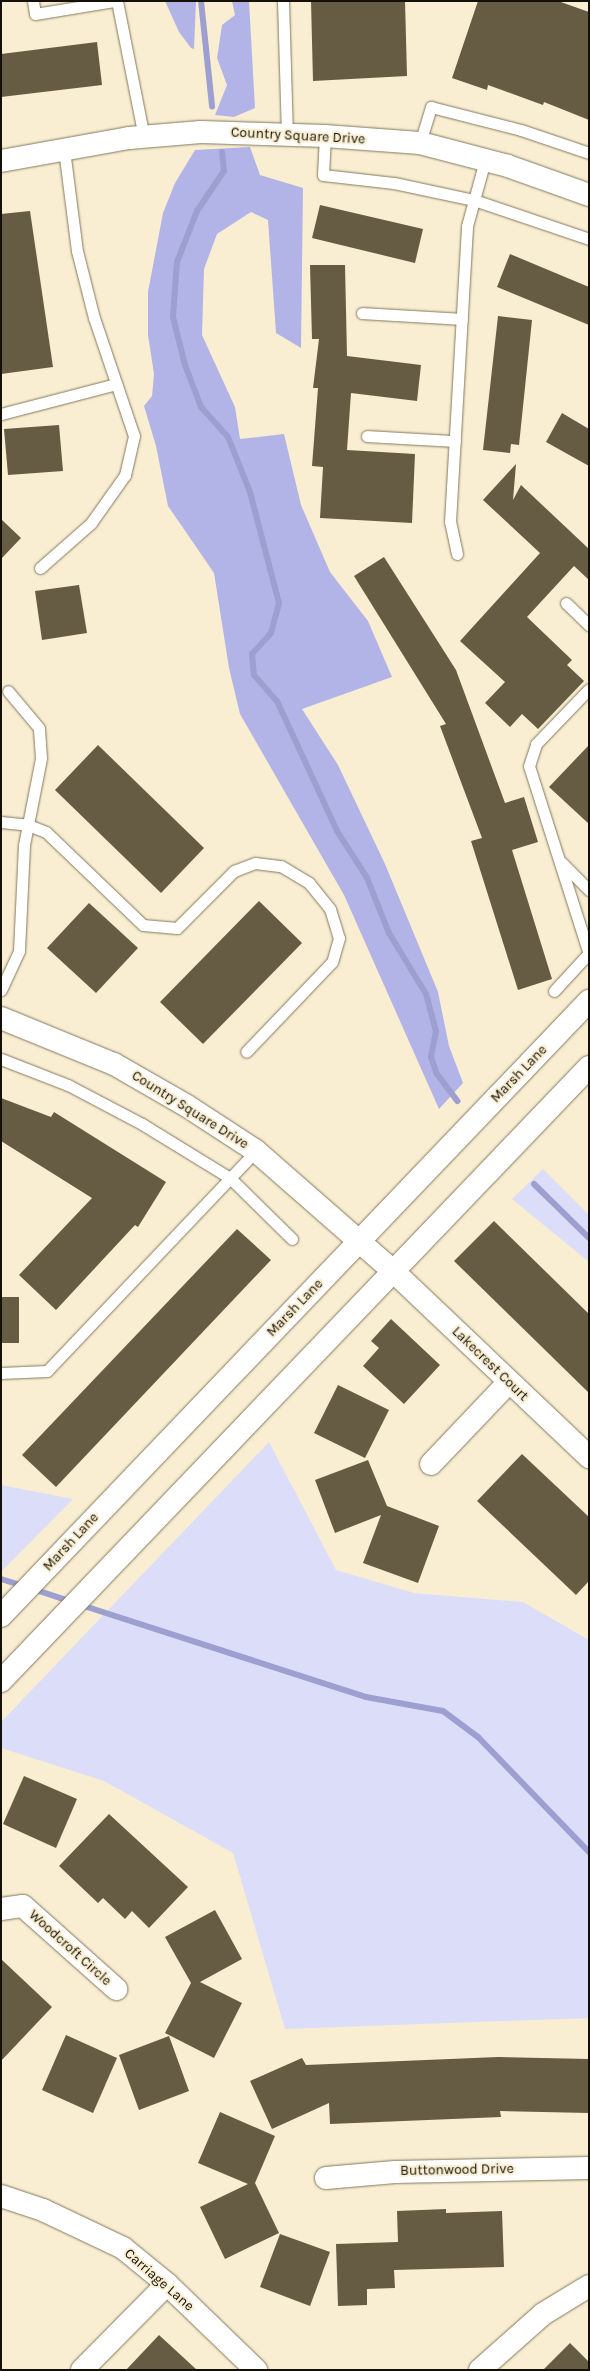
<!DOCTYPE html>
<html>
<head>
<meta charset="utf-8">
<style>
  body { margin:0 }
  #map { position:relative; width:590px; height:2371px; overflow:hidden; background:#f9eed2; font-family:Karla,sans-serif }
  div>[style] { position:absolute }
  .green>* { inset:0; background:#dcdef9 }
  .forest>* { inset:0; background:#b2b4e7 }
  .stream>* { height:6px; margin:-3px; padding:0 3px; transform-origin:3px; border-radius:3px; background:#9d9fd1 }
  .building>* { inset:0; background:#655c43 }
  .roads { filter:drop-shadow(0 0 1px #82785e) drop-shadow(0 0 1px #82785e) }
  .service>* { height:11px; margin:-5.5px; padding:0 5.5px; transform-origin:5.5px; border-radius:5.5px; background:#fff }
  .minor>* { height:22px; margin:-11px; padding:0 11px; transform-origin:11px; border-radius:11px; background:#fff }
  .secondary>* { height:22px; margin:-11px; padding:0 11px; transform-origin:11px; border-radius:11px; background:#fff }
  span { translate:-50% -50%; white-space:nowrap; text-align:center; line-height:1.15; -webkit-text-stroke:4px #f9eed2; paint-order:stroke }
  .street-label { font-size:14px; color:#141007 }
  .frame { position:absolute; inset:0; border:2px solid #141007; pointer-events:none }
</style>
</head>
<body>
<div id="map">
  <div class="green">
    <div style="clip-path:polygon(543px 1169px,589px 1215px,589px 1262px,512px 1199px)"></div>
    <div style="clip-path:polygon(269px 1442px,336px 1570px,414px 1593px,523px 1602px,589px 1640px,589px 2018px,285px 2029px,233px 1853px,104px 1781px,1px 1748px,1px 1722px)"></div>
    <div style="clip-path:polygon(1px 1485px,73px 1499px,1px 1572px)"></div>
  </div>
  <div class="forest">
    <div style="clip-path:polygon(165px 1px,196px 1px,194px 49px,191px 48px,179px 32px)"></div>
    <div style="clip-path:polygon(232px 1px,249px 1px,255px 108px,234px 117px,215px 115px,227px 85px,217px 58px,222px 25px,235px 15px)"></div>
    <div style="clip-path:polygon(250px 147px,260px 175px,303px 188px,301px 348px,276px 333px,268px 220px,251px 212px,217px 234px,204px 269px,202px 335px,235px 407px,240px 439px,284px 434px,301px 505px,330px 572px,368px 621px,392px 677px,302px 709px,338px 765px,385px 864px,438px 992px,449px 1046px,463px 1083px,439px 1109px,344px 895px,240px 714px,229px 668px,214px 573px,168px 506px,156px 446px,144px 406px,152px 396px,154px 374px,148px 335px,148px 292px,163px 213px,175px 183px,195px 150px)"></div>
  </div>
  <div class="stream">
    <div style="left:201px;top:1px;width:106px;rotate:84deg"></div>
    <div style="left:222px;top:152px;width:19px;rotate:84deg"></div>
    <div style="left:224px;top:171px;width:48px;rotate:124deg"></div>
    <div style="left:197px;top:211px;width:55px;rotate:111.4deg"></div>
    <div style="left:177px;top:262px;width:55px;rotate:94.2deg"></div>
    <div style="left:173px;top:317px;width:49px;rotate:76deg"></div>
    <div style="left:185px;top:365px;width:45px;rotate:69.1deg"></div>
    <div style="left:201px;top:407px;width:40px;rotate:48deg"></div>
    <div style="left:228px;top:437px;width:59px;rotate:68.2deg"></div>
    <div style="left:250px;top:492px;width:115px;rotate:75.4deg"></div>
    <div style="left:279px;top:603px;width:31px;rotate:105deg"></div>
    <div style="left:271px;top:633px;width:28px;rotate:132deg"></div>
    <div style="left:252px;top:654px;width:21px;rotate:85deg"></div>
    <div style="left:254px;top:675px;width:35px;rotate:49deg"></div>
    <div style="left:277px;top:701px;width:143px;rotate:65.2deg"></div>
    <div style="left:337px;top:831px;width:56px;rotate:57.4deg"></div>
    <div style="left:367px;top:878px;width:59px;rotate:68.2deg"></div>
    <div style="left:389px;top:933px;width:71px;rotate:58.8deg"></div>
    <div style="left:426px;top:994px;width:38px;rotate:75deg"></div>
    <div style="left:436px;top:1031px;width:26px;rotate:101deg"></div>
    <div style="left:431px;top:1057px;width:18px;rotate:71deg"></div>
    <div style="left:437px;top:1074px;width:34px;rotate:53deg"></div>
    <div style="left:534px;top:1184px;width:77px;rotate:44.5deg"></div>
    <div style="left:1px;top:1579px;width:24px;rotate:17deg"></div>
    <div style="left:33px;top:1589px;width:41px;rotate:18.4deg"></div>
    <div style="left:81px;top:1605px;width:299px;rotate:17.9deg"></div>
    <div style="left:366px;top:1697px;width:78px;rotate:10.3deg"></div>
    <div style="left:443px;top:1711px;width:44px;rotate:36.6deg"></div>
    <div style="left:478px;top:1737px;width:160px;rotate:46deg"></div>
  </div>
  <div class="building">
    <div style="clip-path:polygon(311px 1px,405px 1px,407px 76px,313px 81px)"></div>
    <div style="clip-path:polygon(478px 1px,558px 1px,589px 12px,589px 120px,544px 102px,543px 105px,488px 85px,487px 90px,452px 78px)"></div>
    <div style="clip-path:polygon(97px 42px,102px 85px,1px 97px,1px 54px)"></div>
    <div style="clip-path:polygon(320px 205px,423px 229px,415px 263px,312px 238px)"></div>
    <div style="clip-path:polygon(30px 211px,53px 367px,1px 374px,1px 214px)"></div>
    <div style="clip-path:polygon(510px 254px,589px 287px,589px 325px,497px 287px)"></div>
    <div style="clip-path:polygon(310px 265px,345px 265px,347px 356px,421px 365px,417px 401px,351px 393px,347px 450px,415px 454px,412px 523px,320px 518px,323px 467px,312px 466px,318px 388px,313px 388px,319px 339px,312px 339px)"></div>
    <div style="clip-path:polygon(498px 316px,532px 320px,519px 445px,511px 444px,510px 453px,483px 450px)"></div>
    <div style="clip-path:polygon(562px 413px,589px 429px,589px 466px,546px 442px)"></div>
    <div style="clip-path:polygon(59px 425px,63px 471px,8px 475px,4px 429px)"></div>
    <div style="clip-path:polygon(516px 464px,513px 500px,521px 485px,589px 549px,589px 580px,574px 566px,527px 617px,572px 660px,567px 665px,584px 681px,538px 729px,522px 714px,510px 727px,485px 703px,505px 682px,460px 641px,540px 553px,483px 500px)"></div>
    <div style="clip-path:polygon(1px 519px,21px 538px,1px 559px)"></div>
    <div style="clip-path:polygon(384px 557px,456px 670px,505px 803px,524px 797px,538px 842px,512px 850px,552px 979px,518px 990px,471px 841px,482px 838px,440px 726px,446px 724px,354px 576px)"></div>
    <div style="clip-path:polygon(79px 585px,87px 633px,42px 640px,35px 591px)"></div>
    <div style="clip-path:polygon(98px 745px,204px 848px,161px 893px,55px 790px)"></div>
    <div style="clip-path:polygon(589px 745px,589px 824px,549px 787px)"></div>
    <div style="clip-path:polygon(259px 901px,302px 943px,203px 1044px,160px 1002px)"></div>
    <div style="clip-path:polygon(89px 903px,138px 948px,96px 993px,47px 948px)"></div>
    <div style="clip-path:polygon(1px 1098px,51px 1117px,54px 1112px,166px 1182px,138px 1227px,135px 1225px,56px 1310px,19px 1275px,92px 1198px,1px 1141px)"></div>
    <div style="clip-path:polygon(494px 1221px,589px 1314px,589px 1393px,454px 1261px)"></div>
    <div style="clip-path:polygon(237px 1229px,271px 1260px,56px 1487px,22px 1455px)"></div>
    <div style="clip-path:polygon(1px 1297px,19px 1297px,19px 1343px,1px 1343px)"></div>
    <div style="clip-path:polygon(391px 1319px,440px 1365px,404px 1404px,363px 1366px,379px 1348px,371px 1341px)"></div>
    <div style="clip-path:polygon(338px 1385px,389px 1410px,365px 1458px,314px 1433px)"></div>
    <div style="clip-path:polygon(522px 1454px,589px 1517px,589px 1581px,576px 1595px,477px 1501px)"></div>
    <div style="clip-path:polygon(368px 1460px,387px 1506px,439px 1526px,418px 1583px,363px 1563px,381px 1515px,335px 1533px,315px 1480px)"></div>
    <div style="clip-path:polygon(24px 1776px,77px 1799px,56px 1848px,3px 1824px)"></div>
    <div style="clip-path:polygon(109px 1814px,188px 1887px,149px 1928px,132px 1911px,125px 1919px,103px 1898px,98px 1903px,59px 1866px)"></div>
    <div style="clip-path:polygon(215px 1910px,242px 1959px,200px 1982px,242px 2003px,214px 2058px,165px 2033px,191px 1983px,165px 1937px)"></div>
    <div style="clip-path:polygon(1px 1959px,52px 2007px,1px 2061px)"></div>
    <div style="clip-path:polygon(66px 2035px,117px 2058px,93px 2113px,42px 2090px)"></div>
    <div style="clip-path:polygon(169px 2036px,189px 2091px,139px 2110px,119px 2055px)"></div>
    <div style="clip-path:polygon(498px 2057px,589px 2059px,589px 2113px,500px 2111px,501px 2117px,330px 2124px,329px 2103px,272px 2129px,250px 2081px,302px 2058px,306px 2065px)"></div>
    <div style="clip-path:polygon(220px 2112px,275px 2136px,255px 2183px,279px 2233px,225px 2259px,200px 2207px,248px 2184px,198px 2163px)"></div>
    <div style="clip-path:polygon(446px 2209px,446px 2213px,502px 2211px,504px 2267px,394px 2270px,395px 2288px,367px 2289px,367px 2305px,338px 2306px,336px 2244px,398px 2242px,397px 2211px)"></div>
    <div style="clip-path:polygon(280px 2234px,330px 2252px,310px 2306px,260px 2287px)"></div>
    <div style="clip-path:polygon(159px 2335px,197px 2370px,126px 2370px)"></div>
    <div style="clip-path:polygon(570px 2343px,589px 2362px,589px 2370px,543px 2370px)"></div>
  </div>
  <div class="roads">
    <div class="service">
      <div style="left:33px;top:1px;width:13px;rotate:81deg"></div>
      <div style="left:35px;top:14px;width:80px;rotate:-9.3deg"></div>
      <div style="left:117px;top:1px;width:139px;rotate:78.8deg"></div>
      <div style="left:283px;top:1px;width:133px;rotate:88.3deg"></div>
      <div style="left:325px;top:136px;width:39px;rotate:93deg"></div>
      <div style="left:323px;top:175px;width:71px;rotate:6.4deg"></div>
      <div style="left:394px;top:183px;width:82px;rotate:12deg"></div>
      <div style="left:474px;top:200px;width:121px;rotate:18.7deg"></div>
      <div style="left:420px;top:143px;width:38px;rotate:-73deg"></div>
      <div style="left:431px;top:107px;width:93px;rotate:14.3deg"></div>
      <div style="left:521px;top:130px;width:72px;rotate:18.7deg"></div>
      <div style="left:362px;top:313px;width:100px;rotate:3.4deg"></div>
      <div style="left:1px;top:414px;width:119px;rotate:-14.6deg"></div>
      <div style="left:367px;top:436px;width:88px;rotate:3.3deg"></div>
      <div style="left:457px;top:554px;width:33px;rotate:-102deg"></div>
      <div style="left:450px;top:522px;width:296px;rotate:-86.7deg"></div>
      <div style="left:467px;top:226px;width:68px;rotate:-74.7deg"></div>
      <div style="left:40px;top:568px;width:68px;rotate:-41.4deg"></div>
      <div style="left:91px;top:523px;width:59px;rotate:-54.7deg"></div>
      <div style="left:125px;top:475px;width:40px;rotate:-77deg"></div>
      <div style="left:134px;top:436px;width:125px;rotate:-108.7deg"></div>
      <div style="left:94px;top:318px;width:69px;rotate:-104.2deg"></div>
      <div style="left:77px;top:251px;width:103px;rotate:-97.3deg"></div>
      <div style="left:566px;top:603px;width:32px;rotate:44deg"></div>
      <div style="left:1px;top:822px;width:27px;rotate:6deg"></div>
      <div style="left:28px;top:825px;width:19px;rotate:21deg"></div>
      <div style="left:46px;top:832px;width:134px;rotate:43.8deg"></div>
      <div style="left:143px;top:925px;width:34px;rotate:5deg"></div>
      <div style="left:177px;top:928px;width:81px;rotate:-45deg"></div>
      <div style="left:234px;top:871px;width:22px;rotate:-21deg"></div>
      <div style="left:255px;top:863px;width:26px;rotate:7deg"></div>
      <div style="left:281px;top:866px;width:33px;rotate:31deg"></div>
      <div style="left:309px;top:883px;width:33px;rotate:51deg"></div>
      <div style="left:330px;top:909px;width:30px;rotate:73deg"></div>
      <div style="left:339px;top:938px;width:25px;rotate:106deg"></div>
      <div style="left:332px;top:962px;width:124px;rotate:133.7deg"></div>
      <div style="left:561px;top:862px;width:40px;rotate:45deg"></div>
      <div style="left:589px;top:954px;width:197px;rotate:-107.7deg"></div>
      <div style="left:529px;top:766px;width:23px;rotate:-72deg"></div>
      <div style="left:536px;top:744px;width:76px;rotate:-46.1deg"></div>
      <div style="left:1px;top:990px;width:43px;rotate:-65.2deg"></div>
      <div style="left:19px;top:951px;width:106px;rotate:-87.3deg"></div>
      <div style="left:24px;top:845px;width:89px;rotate:-78.9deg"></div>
      <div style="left:41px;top:758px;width:30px;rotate:-94deg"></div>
      <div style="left:39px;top:728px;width:48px;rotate:-130deg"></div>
      <div style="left:554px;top:991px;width:52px;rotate:-47.4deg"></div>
      <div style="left:1px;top:1059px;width:72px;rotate:21.2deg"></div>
      <div style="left:68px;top:1085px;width:84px;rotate:27.8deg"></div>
      <div style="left:142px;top:1124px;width:103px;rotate:31.5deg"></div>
      <div style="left:230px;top:1178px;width:87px;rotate:44.5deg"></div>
      <div style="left:1px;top:1373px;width:46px;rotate:-2.5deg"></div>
      <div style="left:47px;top:1371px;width:303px;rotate:-46.5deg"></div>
    </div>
    <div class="minor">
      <div style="left:1px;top:161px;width:130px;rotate:-10.2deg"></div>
      <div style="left:129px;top:138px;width:72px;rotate:-4.8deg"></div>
      <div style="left:201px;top:132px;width:124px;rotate:1.8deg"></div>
      <div style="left:325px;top:136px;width:95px;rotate:4.2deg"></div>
      <div style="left:420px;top:143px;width:91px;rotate:14.6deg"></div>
      <div style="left:508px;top:166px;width:86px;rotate:19.7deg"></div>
      <div style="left:1px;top:1018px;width:122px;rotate:22.2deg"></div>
      <div style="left:114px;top:1064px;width:84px;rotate:29.9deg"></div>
      <div style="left:187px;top:1106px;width:82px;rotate:33.1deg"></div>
      <div style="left:256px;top:1151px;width:181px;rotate:41.2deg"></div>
      <div style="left:392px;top:1270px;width:272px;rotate:43.5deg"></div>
      <div style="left:431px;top:1464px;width:113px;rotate:-46.4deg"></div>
      <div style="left:1px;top:1909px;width:22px;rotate:-8deg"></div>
      <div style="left:23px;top:1906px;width:125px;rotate:41.7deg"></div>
      <div style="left:326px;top:2178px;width:69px;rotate:-5deg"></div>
      <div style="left:395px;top:2172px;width:194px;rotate:-1.2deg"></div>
      <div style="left:1px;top:2196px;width:44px;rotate:18.4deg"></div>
      <div style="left:43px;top:2210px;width:89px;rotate:25.4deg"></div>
      <div style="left:123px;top:2248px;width:57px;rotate:39.3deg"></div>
      <div style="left:167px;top:2284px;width:124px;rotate:44deg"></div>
      <div style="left:82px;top:2370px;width:121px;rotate:-45.3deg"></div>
      <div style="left:480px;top:2370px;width:84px;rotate:-41.6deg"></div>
      <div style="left:543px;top:2314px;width:54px;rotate:-31.3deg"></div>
    </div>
    <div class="secondary">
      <div style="left:1px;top:1616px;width:851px;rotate:-46.29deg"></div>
      <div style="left:1px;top:1681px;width:850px;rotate:-46.24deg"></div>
    </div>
  </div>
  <div class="street-label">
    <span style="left:298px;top:136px;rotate:3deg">Country Square Drive</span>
    <span style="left:519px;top:1074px;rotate:-46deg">Marsh Lane</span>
    <span style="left:190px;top:1110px;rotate:32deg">Country Square Drive</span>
    <span style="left:295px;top:1308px;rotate:-46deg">Marsh Lane</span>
    <span style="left:490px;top:1364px;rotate:44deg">Lakecrest Court</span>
    <span style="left:71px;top:1542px;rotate:-47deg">Marsh Lane</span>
    <span style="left:70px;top:1948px;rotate:42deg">Woodcroft Circle</span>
    <span style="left:457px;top:2170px;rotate:-1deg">Buttonwood Drive</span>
    <span style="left:159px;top:2280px;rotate:41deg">Carriage Lane</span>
  </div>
  <div class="frame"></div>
</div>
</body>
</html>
